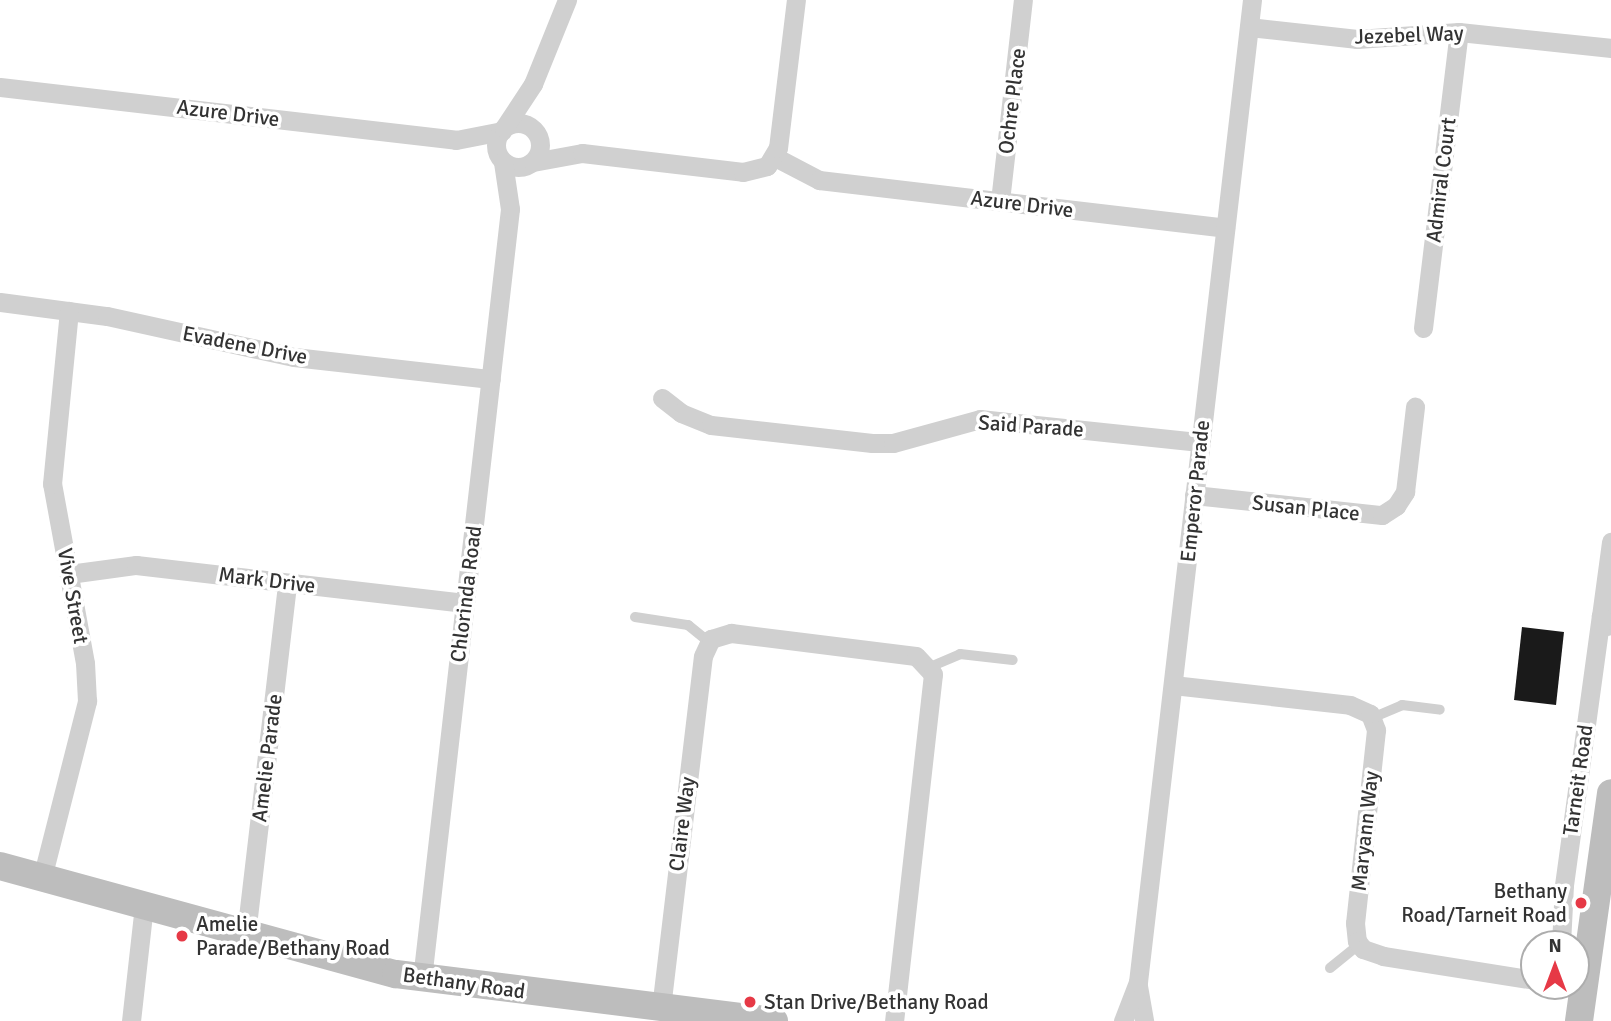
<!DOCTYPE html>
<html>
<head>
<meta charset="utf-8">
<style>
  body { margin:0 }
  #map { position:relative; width:1611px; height:1021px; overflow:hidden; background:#fff; font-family:Signika,sans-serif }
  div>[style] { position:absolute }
  .building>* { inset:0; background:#1a1a1a }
  .lane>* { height:10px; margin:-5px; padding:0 5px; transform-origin:5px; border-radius:5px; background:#d0d0d0 }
  .street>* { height:19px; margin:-9.5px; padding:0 9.5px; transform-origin:9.5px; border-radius:9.5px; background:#d0d0d0 }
  .street>.ring { margin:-9.5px; padding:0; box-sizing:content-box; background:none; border:19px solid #d0d0d0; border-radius:50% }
  .secondary>* { height:28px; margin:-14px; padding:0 14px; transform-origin:14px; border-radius:14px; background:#bdbdbd }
  .dots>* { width:19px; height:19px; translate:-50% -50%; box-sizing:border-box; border:4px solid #fff; border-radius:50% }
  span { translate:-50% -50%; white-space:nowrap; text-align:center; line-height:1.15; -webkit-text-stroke:7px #fff; paint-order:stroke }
  .street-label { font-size:21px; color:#333 }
  .poi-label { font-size:21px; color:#333 }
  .right { translate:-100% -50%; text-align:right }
  .left { translate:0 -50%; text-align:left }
  .north { position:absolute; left:1520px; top:930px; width:70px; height:70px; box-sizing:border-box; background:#fff; border:2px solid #adadad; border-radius:50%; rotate:0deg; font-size:19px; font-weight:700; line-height:28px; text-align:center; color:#333 }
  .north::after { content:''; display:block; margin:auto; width:24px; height:32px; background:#e63946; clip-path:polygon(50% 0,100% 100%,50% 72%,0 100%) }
</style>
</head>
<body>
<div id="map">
  <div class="building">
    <div style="clip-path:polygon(1522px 627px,1564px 632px,1556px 705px,1514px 700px)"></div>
  </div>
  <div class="lane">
    <div style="left:635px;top:617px;width:54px;rotate:8.6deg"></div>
    <div style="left:688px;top:625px;width:27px;rotate:39deg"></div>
    <div style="left:930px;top:667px;width:33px;rotate:-23deg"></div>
    <div style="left:960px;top:654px;width:53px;rotate:6.5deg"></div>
    <div style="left:1372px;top:718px;width:33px;rotate:-23deg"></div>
    <div style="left:1402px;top:705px;width:38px;rotate:7deg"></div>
    <div style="left:1330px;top:968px;width:38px;rotate:-39deg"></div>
  </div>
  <div class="street">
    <div style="left:1249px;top:27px;width:109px;rotate:6.3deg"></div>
    <div style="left:1357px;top:39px;width:102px;rotate:-3.9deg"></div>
    <div style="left:1459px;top:32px;width:153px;rotate:6deg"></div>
    <div style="left:0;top:87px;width:459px;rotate:6.6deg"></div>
    <div style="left:456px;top:140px;width:47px;rotate:-11.1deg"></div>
    <div class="ring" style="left:496px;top:123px;width:25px;height:25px"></div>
    <div style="left:504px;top:128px;width:53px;rotate:-56.6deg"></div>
    <div style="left:533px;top:84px;width:91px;rotate:-68deg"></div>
    <div style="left:775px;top:157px;width:50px;rotate:27.6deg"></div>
    <div style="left:819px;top:180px;width:409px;rotate:6.7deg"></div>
    <div style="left:533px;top:162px;width:50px;rotate:-10.4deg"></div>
    <div style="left:582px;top:153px;width:162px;rotate:6.7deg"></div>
    <div style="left:743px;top:172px;width:25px;rotate:-14deg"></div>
    <div style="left:767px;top:166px;width:21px;rotate:-59deg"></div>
    <div style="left:778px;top:148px;width:149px;rotate:-83.1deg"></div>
    <div style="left:1000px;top:201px;width:202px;rotate:-83.5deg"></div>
    <div style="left:0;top:302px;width:108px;rotate:7.5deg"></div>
    <div style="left:107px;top:316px;width:191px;rotate:12.4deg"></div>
    <div style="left:294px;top:357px;width:198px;rotate:6.4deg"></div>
    <div style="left:1423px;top:328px;width:298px;rotate:-83.1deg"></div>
    <div style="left:662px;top:398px;width:24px;rotate:38deg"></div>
    <div style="left:681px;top:413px;width:32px;rotate:22deg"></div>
    <div style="left:711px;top:425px;width:162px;rotate:6.4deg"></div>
    <div style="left:872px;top:443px;width:21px"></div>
    <div style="left:893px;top:443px;width:90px;rotate:-15.4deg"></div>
    <div style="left:980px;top:419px;width:221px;rotate:6deg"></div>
    <div style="left:1194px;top:495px;width:189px;rotate:6.1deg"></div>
    <div style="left:1382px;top:515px;width:17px;rotate:-33deg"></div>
    <div style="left:1396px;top:506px;width:17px;rotate:-57deg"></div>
    <div style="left:1405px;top:492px;width:86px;rotate:-83.3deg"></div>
    <div style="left:69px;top:574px;width:68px;rotate:-7.7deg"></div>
    <div style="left:136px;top:565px;width:331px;rotate:6.6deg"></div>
    <div style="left:1607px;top:626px;width:12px;rotate:-121deg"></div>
    <div style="left:1601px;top:616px;width:75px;rotate:-82.3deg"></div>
    <div style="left:1173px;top:685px;width:178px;rotate:6.4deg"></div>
    <div style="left:1350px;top:705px;width:22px;rotate:24deg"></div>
    <div style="left:1370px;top:714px;width:17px;rotate:69deg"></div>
    <div style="left:1376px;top:730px;width:194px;rotate:96.2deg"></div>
    <div style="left:1355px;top:923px;width:18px;rotate:84deg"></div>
    <div style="left:1357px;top:941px;width:10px;rotate:53deg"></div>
    <div style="left:1363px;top:949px;width:21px;rotate:19deg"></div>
    <div style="left:1383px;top:956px;width:153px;rotate:9deg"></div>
    <div style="left:42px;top:878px;width:183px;rotate:-75.7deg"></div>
    <div style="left:87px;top:701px;width:38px;rotate:-93deg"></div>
    <div style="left:85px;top:663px;width:182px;rotate:-100.4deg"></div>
    <div style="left:52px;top:484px;width:174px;rotate:-84.4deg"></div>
    <div style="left:246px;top:934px;width:353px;rotate:-83.3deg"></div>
    <div style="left:1561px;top:944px;width:59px;rotate:-87.1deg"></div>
    <div style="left:1564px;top:885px;width:272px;rotate:-82.2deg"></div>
    <div style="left:422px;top:979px;width:775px;rotate:-83.48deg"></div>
    <div style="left:510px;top:209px;width:48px;rotate:-98.5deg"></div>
    <div style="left:1138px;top:986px;width:36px;rotate:80deg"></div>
    <div style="left:661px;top:1008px;width:354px;rotate:-83.2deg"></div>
    <div style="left:703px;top:656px;width:19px;rotate:-65deg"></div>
    <div style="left:711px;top:639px;width:21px;rotate:-17deg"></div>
    <div style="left:731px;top:633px;width:186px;rotate:7.1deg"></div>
    <div style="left:916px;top:656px;width:25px;rotate:47deg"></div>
    <div style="left:933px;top:674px;width:349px;rotate:96.4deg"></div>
    <div style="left:131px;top:1021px;width:116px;rotate:-83.6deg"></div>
    <div style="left:1123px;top:1021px;width:42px;rotate:-69deg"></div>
    <div style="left:1138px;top:982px;width:989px;rotate:-83.38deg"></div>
  </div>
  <div class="secondary">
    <div style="left:0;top:866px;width:410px;rotate:15.3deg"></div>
    <div style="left:396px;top:974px;width:381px;rotate:7.1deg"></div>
    <div style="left:1579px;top:1021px;width:230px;rotate:-82deg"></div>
  </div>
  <div class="dots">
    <div style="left:1581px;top:903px;background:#e63946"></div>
    <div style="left:182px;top:936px;background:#e63946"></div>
    <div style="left:750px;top:1002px;background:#e63946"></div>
  </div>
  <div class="street-label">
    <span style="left:1409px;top:35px;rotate:-2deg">Jezebel Way</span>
    <span style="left:1012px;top:101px;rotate:-83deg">Ochre Place</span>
    <span style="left:228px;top:113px;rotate:7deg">Azure Drive</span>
    <span style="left:1441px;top:180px;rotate:-83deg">Admiral Court</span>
    <span style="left:1022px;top:204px;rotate:7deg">Azure Drive</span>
    <span style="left:245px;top:345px;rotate:11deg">Evadene Drive</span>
    <span style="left:1031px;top:426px;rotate:4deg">Said Parade</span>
    <span style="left:1195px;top:491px;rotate:-84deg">Emperor Parade</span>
    <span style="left:1306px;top:508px;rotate:6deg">Susan Place</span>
    <span style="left:267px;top:580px;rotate:7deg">Mark Drive</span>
    <span style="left:466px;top:594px;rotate:-83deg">Chlorinda Road</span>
    <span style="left:73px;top:596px;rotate:80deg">Vive Street</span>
    <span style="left:267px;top:758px;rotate:-83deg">Amelie Parade</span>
    <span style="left:1578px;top:780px;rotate:-82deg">Tarneit Road</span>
    <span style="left:682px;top:824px;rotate:-83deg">Claire Way</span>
    <span style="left:1365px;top:831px;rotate:-84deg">Maryann Way</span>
    <span style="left:464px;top:983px;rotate:8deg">Bethany Road</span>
  </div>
  <div class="poi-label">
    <span class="right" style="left:1567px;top:903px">Bethany<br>Road/Tarneit Road</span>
    <span class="left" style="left:196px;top:936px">Amelie<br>Parade/Bethany Road</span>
    <span class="left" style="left:764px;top:1002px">Stan Drive/Bethany Road</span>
  </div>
  <div class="north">N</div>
</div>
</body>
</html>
